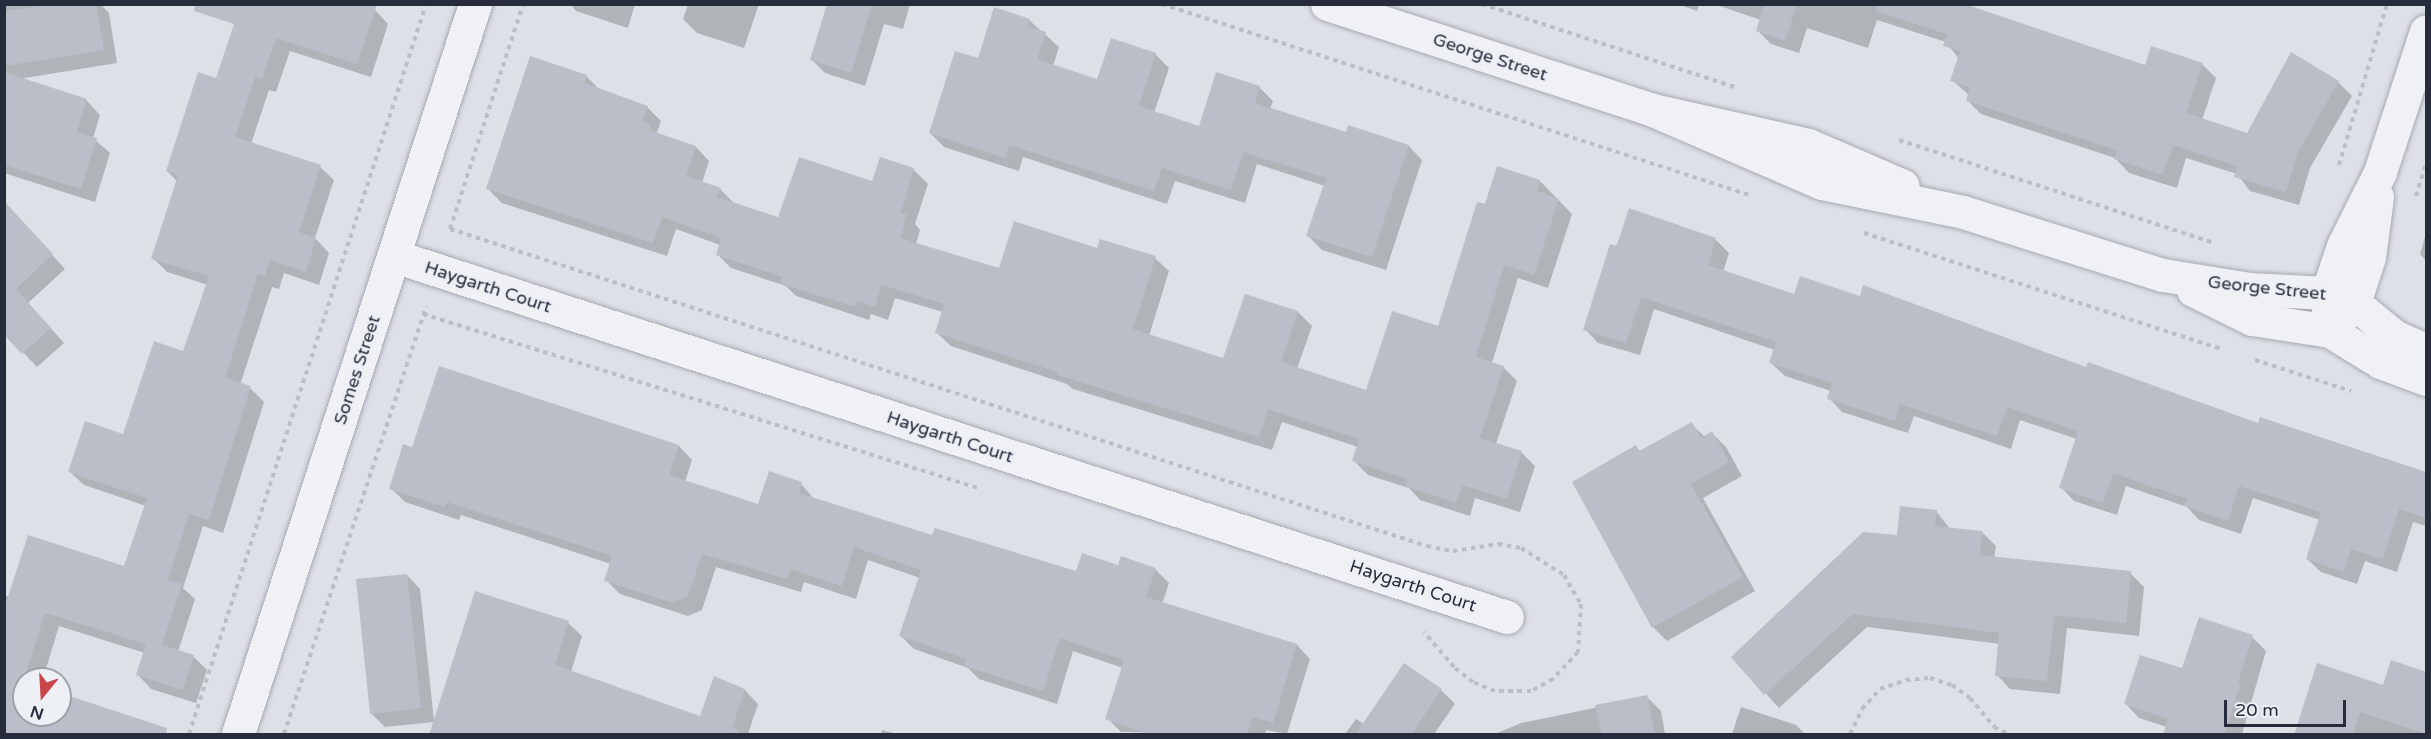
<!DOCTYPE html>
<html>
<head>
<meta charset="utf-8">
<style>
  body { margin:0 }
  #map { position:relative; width:2431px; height:739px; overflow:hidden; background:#dde0e6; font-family:"Varela Round",sans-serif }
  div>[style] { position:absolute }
  .shadow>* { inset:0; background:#0003 }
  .building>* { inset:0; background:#bbbec9 }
  .path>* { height:4px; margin-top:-2px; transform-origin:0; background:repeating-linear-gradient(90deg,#bcbec5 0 4.5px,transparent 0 9px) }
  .roads { filter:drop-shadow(0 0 2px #a6aab3) drop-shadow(0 0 2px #a6aab3) }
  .minor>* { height:33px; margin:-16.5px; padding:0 16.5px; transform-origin:16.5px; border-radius:16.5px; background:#f0f1f5 }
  span { translate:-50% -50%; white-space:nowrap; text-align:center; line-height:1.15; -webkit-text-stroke:6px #eceff4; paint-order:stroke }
  .street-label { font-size:18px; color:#272c3c }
  .frame { position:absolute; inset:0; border:6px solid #272c3c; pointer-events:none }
  .north { position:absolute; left:12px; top:667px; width:60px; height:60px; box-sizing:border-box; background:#eceff4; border:2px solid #9da1aa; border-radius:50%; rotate:198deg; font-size:16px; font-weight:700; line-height:24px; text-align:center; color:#272c3c }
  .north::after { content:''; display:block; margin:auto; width:21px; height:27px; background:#c84649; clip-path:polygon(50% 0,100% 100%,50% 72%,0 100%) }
  .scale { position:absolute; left:2224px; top:700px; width:122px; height:27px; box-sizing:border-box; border:3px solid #272c3c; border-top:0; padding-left:8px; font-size:18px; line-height:21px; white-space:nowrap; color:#272c3c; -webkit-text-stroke:4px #eceff4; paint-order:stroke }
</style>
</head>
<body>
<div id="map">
  <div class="shadow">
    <div style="clip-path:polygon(4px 4px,100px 4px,109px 13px,117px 63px,19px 79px,87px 101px,100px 115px,93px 138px,110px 153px,95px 202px,4px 173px)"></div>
    <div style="clip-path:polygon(570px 4px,635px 4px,628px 28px,576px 11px)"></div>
    <div style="clip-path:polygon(688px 4px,759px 4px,744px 48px,697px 33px,683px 19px)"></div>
    <div style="clip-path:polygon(828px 4px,910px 4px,903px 29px,884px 24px,865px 86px,825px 73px,811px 59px)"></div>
    <div style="clip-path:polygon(1677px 4px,1699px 4px,1697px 11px)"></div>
    <div style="clip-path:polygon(1714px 4px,1959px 4px,2145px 67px,2202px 64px,2216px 78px,2202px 120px,2247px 135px,2338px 82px,2352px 96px,2310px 168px,2299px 205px,2250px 191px,2237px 174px,2186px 158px,2177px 188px,2129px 173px,2115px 158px,1981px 114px,1967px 100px,1969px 95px,1952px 80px,1959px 59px,1946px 42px,1877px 20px,1868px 48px,1807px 28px,1799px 53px,1771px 44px,1757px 30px,1761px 20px)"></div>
    <div style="clip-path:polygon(375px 10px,388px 24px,371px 77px,290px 51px,276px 92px,269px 90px,251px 144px,320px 167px,334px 180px,315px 238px,329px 253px,319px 285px,284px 273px,279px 289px,272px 287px,240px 385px,250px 388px,264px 402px,223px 533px,203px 526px,183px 588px,195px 599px,178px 652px,193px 656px,207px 670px,196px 703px,151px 689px,138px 675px,145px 653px,59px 626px,43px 679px,24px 679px,24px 715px,60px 715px,60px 694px,141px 721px,4px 734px,4px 595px,10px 597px,125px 568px,146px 506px,84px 485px,70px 472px,123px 436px,184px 353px,208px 285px,167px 272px,153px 258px,177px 181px,167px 171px,217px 80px,240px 11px)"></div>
    <div style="clip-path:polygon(1029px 20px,1059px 47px,1053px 66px,1098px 80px,1155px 54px,1169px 68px,1154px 113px,1200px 128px,1259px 87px,1273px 101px,1270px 109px,1347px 134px,1349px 127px,1409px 146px,1422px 160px,1386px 270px,1322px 250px,1308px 236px,1325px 186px,1257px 164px,1245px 203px,1175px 181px,1167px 204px,1023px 157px,1019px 171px,944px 147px,930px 133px,979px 60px)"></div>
    <div style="clip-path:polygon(586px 76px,600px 90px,647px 107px,661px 121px,657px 132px,660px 135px,696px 147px,709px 161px,702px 183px,720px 189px,734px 203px,779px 219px,873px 183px,881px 159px,914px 170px,928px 184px,915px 224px,920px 230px,916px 244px,1000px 270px,1098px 250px,1155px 258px,1169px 271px,1149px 336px,1224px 360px,1246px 295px,1298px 312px,1312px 326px,1297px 369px,1367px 392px,1439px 327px,1486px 206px,1540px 181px,1572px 214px,1548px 288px,1518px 278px,1492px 363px,1503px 367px,1517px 381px,1496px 444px,1521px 452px,1535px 466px,1520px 512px,1475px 498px,1470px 516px,1420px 500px,1409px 488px,1368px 475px,1354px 461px,1358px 447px,1282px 422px,1272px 450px,1073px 389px,1067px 384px,951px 346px,937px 333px,943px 312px,895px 298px,888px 320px,871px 314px,869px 320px,796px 296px,786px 286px,731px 268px,717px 254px,720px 245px,676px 229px,667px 256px,502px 203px,488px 189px)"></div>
    <div style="clip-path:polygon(4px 202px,65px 269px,28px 303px,64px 343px,37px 367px,4px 332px)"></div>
    <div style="clip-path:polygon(1630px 210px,1716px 240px,1729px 253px,1723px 272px,1795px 296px,2087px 369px,2259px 425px,2261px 418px,2426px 472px,2426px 526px,2413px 522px,2397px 572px,2365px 561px,2357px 584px,2321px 572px,2307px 559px,2320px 520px,2253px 498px,2241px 534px,2199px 520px,2187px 507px,2126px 486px,2117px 515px,2074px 501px,2061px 487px,2077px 439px,2020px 420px,2011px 449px,1914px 416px,1908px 433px,1842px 412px,1829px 398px,1831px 391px,1785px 376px,1771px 363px,1775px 350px,1654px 309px,1640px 355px,1598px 343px,1585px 329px)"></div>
    <div style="clip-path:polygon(2426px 233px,2426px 261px,2420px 254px)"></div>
    <div style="clip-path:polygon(1691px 424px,1705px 437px,1712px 433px,1726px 447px,1742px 476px,1703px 498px,1755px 591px,1667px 641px,1653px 627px,1636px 447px,1641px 452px)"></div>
    <div style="clip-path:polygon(679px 446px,692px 460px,685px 482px,759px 506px,801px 484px,815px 500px,933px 537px,1077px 573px,1119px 567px,1155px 569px,1169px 583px,1162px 604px,1297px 645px,1310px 659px,1287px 734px,1266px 730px,1265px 734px,1121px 732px,1107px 718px,1123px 668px,1073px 651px,1057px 704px,979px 679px,968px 668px,914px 649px,901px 636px,920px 578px,868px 560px,856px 599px,804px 582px,801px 592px,716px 567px,702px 610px,688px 616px,620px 594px,606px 580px,611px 564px,461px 515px,459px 520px,405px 502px,391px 488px,413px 449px)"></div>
    <div style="clip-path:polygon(1936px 511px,1950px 529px,1982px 532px,1996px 546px,1994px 558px,2130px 573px,2144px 587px,2139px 636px,2067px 628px,2060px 694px,2010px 689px,1997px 675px,2000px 644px,1867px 627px,1779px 708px,1733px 657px)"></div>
    <div style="clip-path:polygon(407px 575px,420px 589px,434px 721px,568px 623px,582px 636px,571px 672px,701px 718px,745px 690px,758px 704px,748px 734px,436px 734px,434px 722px,385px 727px,371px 713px)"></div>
    <div style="clip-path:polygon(2252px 637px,2266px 651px,2242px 734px,2165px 734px,2167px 727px,2139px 718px,2126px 704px)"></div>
    <div style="clip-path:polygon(2426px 673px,2426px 734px,2295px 734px,2384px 687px)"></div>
    <div style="clip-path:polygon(1441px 690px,1455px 704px,1434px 734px,1345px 734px,1356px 719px,1364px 724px)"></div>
    <div style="clip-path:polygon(1647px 697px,1661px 711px,1665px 734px,1495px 734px,1521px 723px)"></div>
    <div style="clip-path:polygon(1741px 707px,1796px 725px,1805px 734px,1732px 734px)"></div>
    <div style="clip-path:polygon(882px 730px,897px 734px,881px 734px)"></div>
  </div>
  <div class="building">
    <div style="clip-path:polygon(50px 4px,96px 4px,104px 50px,4px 66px,4px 11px)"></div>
    <div style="clip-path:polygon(195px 4px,377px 4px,357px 64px,276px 38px,262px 79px,255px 77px,235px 137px,321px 165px,299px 232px,316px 238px,306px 272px,270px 260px,265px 276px,258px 274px,225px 378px,251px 386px,209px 520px,189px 514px,168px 580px,182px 584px,162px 645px,194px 655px,183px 690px,136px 675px,146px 644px,45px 613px,24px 679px,24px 715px,60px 715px,60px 693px,167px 728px,166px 735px,4px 735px,4px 609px,28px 535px,124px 566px,147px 498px,68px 472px,85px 421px,123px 434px,154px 341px,183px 351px,209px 276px,151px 259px,178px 175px,166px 171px,198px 72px,216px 78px,234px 24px,194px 11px)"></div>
    <div style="clip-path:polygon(827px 4px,872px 4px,851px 73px,810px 60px)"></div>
    <div style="clip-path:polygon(1764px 4px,1797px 4px,1785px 41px,1756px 31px)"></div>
    <div style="clip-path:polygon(1877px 4px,1965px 4px,2145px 65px,2151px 46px,2203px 63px,2186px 113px,2247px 133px,2291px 52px,2339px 81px,2297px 154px,2286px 192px,2234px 177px,2237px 166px,2173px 145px,2163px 175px,2114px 159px,2117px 150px,1966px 101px,1970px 87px,1950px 81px,1960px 51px,1943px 46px,1947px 34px,1876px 11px)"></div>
    <div style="clip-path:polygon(994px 7px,1030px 19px,1028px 26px,1046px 32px,1037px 59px,1097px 79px,1111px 38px,1156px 53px,1139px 106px,1199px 126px,1216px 72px,1260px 86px,1255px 103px,1346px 132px,1348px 125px,1409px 145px,1372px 257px,1306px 236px,1326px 178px,1243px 152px,1231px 190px,1162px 168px,1154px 191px,1009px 145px,1005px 158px,929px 133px,955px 51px,978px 58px)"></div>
    <div style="clip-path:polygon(530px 56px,587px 75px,584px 83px,648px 106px,642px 121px,651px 124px,649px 130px,696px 146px,686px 176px,721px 188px,717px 197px,778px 217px,799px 157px,872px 181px,880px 157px,914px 168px,901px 213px,907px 214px,900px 238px,999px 268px,1014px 221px,1097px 248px,1100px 239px,1156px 256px,1133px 329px,1223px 358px,1245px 294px,1298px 311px,1281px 362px,1366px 390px,1392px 311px,1438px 326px,1477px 202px,1485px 204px,1497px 166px,1540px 180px,1537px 191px,1559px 199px,1534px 275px,1504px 265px,1476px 357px,1504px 366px,1480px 438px,1522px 451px,1507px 499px,1462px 485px,1456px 503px,1405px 486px,1407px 479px,1352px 461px,1359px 439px,1268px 409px,1259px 437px,1057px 375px,1058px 372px,935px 333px,944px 304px,881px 285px,875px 307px,857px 301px,855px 307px,780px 283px,782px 277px,716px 255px,721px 238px,662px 217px,653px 243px,486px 189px)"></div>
    <div style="clip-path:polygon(4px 72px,87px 99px,77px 132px,97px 138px,81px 189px,4px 165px)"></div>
    <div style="clip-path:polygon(4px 201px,53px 254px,16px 289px,51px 328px,22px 354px,4px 335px)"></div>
    <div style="clip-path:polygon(1629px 208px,1716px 238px,1708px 265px,1794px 294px,1800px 276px,1860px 296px,1863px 285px,2086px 367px,2088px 362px,2258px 423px,2260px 417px,2427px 473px,2427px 518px,2399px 509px,2383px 559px,2351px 549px,2344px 572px,2306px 559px,2321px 512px,2239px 486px,2228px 521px,2184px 506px,2187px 499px,2113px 473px,2103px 503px,2059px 488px,2078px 431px,2007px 407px,1997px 436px,1900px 404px,1895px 421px,1827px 399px,1832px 383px,1769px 363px,1776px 342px,1641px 297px,1626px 343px,1583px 330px,1610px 244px,1617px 246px)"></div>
    <div style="clip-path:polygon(439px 366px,679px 445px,669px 475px,758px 504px,769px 471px,802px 482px,799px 493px,932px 535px,935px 528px,1076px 571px,1082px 553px,1118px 565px,1121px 556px,1156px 568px,1146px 597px,1297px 644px,1273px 723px,1252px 717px,1247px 735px,1151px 735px,1105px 719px,1124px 660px,1060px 638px,1043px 691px,964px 666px,966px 659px,899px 636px,921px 570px,854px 547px,842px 586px,790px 569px,787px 579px,702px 554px,688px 596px,673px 603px,604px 581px,612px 556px,447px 502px,445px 507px,389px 489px,403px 444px,412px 447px)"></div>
    <div style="clip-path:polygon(1692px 422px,1701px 438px,1712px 431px,1729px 462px,1691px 484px,1743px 577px,1652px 628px,1572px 482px,1636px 445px,1639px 451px)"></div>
    <div style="clip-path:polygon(1900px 506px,1937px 510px,1935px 526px,1982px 531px,1980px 555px,2131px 571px,2126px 623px,2054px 615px,2047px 681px,1995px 676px,1999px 633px,1853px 614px,1764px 695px,1731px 657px,1863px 532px,1897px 535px)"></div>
    <div style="clip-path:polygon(407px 574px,421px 708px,370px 714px,356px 579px)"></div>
    <div style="clip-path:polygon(475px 591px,569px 621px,555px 665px,700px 716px,714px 676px,745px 689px,732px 728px,738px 730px,737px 735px,429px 735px)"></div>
    <div style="clip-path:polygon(2199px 617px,2253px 635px,2238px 682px,2241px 683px,2224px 735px,2163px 735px,2168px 719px,2124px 704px,2140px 655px,2182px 668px)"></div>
    <div style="clip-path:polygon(2391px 660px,2427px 672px,2427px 734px,2360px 712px,2353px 735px,2294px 735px,2317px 663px,2383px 685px)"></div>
    <div style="clip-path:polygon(1404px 663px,1442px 689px,1411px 735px,1355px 735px)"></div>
    <div style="clip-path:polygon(1647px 695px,1655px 735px,1602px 735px,1595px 705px)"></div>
  </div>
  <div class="path">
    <div style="left:1162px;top:4px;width:617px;rotate:18.02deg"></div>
    <div style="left:1482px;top:4px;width:269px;rotate:18.2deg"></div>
    <div style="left:1899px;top:140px;width:331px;rotate:18.1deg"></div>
    <div style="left:2339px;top:165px;width:168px;rotate:-73.4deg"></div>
    <div style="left:2416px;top:196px;width:34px;rotate:-73deg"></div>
    <div style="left:450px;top:229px;width:1027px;rotate:17.98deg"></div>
    <div style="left:1427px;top:546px;width:26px;rotate:11deg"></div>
    <div style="left:1453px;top:551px;width:46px;rotate:-8.8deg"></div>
    <div style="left:1498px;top:544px;width:23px;rotate:10deg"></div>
    <div style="left:1521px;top:548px;width:51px;rotate:32.1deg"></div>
    <div style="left:1564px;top:575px;width:34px;rotate:60deg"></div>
    <div style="left:1581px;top:604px;width:48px;rotate:93.6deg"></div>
    <div style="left:1578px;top:652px;width:37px;rotate:133deg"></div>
    <div style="left:1553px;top:679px;width:25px;rotate:151deg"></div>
    <div style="left:1531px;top:691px;width:36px;rotate:180deg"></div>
    <div style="left:1495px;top:691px;width:24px;rotate:-158deg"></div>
    <div style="left:1473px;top:682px;width:24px;rotate:-142deg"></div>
    <div style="left:1454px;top:667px;width:46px;rotate:-130.6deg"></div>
    <div style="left:450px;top:229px;width:237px;rotate:-72deg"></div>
    <div style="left:1864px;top:233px;width:376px;rotate:18deg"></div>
    <div style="left:423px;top:314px;width:582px;rotate:17.41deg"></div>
    <div style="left:2255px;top:360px;width:101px;rotate:17.9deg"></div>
    <div style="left:189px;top:734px;width:768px;rotate:-72.01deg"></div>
    <div style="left:284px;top:734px;width:451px;rotate:-71.6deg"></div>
    <div style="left:1850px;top:734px;width:28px;rotate:-64deg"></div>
    <div style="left:1862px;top:709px;width:27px;rotate:-48deg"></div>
    <div style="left:1880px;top:689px;width:28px;rotate:-19deg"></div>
    <div style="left:1906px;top:680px;width:24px;rotate:-5deg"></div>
    <div style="left:1930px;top:678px;width:23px;rotate:18deg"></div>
    <div style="left:1952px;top:685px;width:22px;rotate:36deg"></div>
    <div style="left:1970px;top:698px;width:38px;rotate:50deg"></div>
    <div style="left:1994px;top:727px;width:16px;rotate:27deg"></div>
  </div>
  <div class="roads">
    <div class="minor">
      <div style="left:1327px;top:4px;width:343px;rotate:18deg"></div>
      <div style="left:1653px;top:110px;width:159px;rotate:12.7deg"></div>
      <div style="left:1808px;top:145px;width:103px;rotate:23.3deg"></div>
      <div style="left:1653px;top:110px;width:184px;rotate:23.4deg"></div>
      <div style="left:1822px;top:183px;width:144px;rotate:11.6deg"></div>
      <div style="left:1963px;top:212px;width:210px;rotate:17.5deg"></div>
      <div style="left:2163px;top:275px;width:88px;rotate:9.1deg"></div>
      <div style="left:2250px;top:289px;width:77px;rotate:3deg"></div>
      <div style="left:2327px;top:293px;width:29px;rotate:20deg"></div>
      <div style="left:2354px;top:303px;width:52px;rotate:39.5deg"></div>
      <div style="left:2394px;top:336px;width:35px;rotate:24deg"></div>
      <div style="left:394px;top:256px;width:1170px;rotate:17.97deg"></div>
      <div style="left:2193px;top:290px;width:66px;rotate:26.2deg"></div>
      <div style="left:2252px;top:319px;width:79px;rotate:8.7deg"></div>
      <div style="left:2330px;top:331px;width:59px;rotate:31.8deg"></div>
      <div style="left:2380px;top:362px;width:49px;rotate:20.3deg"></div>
      <div style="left:2341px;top:318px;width:20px;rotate:-49deg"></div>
      <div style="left:2354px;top:303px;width:48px;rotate:-71.9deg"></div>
      <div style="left:2369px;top:257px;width:61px;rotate:-82.4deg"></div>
      <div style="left:2330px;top:331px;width:38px;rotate:-95deg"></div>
      <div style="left:2327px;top:293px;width:50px;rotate:-71.2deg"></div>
      <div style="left:2343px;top:246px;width:83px;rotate:-63.4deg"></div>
      <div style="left:2380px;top:172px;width:148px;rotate:-71.9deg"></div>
      <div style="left:238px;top:734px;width:768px;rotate:-72.01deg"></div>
    </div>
  </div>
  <div class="street-label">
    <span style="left:1490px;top:57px;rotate:18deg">George Street</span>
    <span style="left:488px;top:287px;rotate:18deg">Haygarth Court</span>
    <span style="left:2267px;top:288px;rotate:6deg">George Street</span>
    <span style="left:357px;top:370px;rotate:-72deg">Somes Street</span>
    <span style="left:950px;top:437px;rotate:18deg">Haygarth Court</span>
    <span style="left:1413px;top:586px;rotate:18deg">Haygarth Court</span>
  </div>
  <div class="frame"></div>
  <div class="north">N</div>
  <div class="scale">20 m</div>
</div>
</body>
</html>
